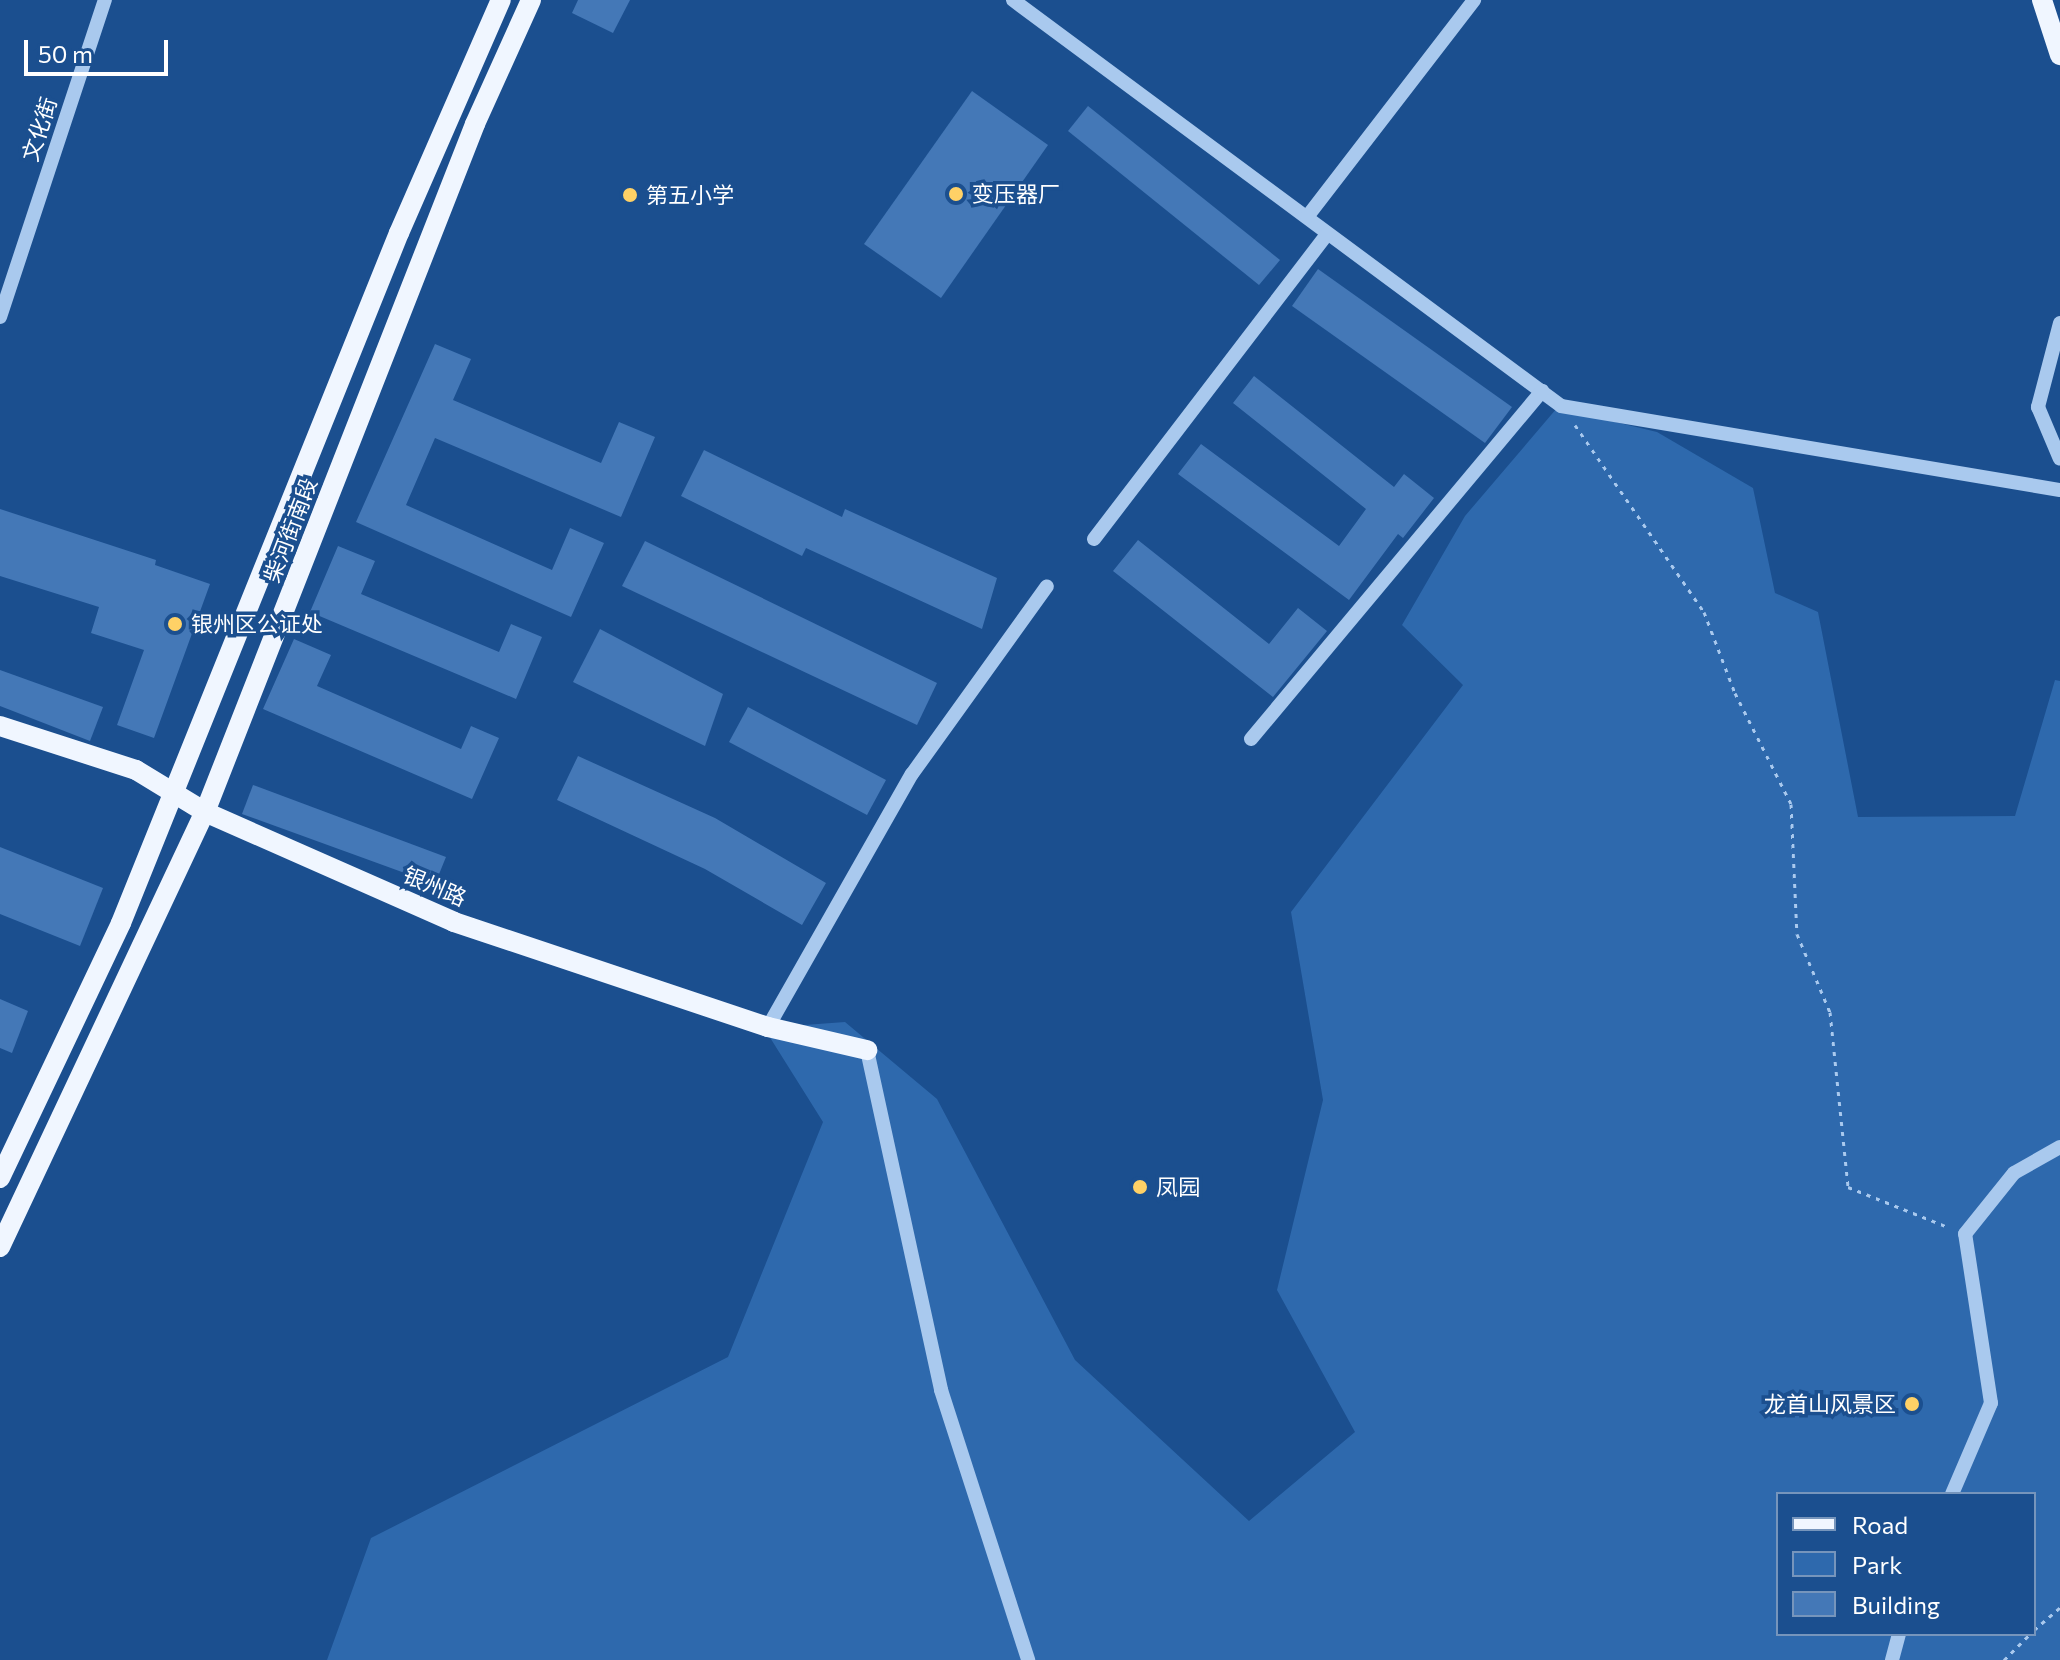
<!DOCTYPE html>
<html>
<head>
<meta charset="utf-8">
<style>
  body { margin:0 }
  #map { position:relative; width:2060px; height:1660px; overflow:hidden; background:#1b4f8f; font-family:Commissioner,"Noto Sans SC",sans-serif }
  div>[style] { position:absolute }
  .green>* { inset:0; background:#2e69ad }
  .building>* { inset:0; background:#4478b7 }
  .path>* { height:3px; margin-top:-1.5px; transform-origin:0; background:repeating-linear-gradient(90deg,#a9c9ee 0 4px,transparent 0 10px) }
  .minor>* { height:14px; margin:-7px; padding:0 7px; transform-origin:7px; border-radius:7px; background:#a9c9ee }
  .major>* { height:20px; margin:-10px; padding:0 10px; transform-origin:10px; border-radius:10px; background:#f0f6ff }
  .dots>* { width:22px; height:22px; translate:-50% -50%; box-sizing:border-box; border:4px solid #1b4f8f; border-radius:50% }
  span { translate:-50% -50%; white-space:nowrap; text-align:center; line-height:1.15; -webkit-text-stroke:7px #1b4f8f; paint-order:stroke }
  .street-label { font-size:22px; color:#fff }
  .poi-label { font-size:22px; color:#fff }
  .left { translate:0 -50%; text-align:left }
  .right { translate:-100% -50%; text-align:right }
  .legend { position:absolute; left:1776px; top:1492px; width:260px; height:144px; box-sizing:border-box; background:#1b4f8f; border:2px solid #7695bc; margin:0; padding:10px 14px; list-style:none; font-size:24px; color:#fff }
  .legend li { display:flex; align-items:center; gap:16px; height:40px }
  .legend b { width:40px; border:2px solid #7695bc }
  .scale { position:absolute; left:24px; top:40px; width:144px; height:36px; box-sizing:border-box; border:4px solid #fff; border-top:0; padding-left:10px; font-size:24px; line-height:28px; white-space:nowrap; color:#fff; -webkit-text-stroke:6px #1b4f8f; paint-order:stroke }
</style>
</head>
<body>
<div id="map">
  <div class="green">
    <div style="clip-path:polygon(evenodd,1557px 408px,1657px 432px,1753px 488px,1775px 593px,1818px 612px,1858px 817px,2015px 816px,2055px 680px,2060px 681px,2060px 1660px,327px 1660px,371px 1538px,728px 1357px,823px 1122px,764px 1028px,845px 1022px,937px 1099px,1075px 1360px,1249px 1521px,1355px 1432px,1277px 1290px,1323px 1100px,1291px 912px,1463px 685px,1402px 625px,1465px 516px,1557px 408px,1778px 1494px,2034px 1494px,2034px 1634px,1778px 1634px,1778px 1494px)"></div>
  </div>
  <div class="building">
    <div style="clip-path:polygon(578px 0,630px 0,613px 33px,572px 13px)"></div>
    <div style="clip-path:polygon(972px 91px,1048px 145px,941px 298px,864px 244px)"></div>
    <div style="clip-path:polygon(1088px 106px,1280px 260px,1259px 285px,1068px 131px)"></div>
    <div style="clip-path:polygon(1318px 269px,1512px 407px,1485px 443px,1292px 306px)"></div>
    <div style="clip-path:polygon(435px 344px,471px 359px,453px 400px,601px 463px,619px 422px,655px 437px,621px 517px,435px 438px,406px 505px,552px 570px,570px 528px,604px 543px,571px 617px,356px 522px)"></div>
    <div style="clip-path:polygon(1254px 376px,1394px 487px,1404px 474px,1434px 498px,1403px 538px,1398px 534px,1349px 600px,1178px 474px,1201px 444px,1339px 546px,1366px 509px,1233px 403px)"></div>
    <div style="clip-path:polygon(704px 450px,842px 517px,845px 509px,997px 578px,982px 629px,806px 548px,802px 556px,681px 496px)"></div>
    <div style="clip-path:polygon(0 509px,156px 560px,155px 565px,210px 584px,154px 738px,117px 725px,144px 650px,91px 633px,99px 607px,0 576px)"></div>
    <div style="clip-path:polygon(1138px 540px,1269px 644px,1298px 608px,1327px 631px,1273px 697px,1113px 571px)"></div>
    <div style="clip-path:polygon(645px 541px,937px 683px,917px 725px,622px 586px)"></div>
    <div style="clip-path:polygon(338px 546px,375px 561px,361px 594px,499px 652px,511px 624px,542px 637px,516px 699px,310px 612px)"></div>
    <div style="clip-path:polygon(600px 629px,723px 694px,705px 746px,573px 682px)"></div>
    <div style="clip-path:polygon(294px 639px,331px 655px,317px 686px,461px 749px,471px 726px,499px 738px,472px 799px,263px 709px)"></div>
    <div style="clip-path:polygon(0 670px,103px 707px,90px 741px,0 706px)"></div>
    <div style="clip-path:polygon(748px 707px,886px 780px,867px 815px,729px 742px)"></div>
    <div style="clip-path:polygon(578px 756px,715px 818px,826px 883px,802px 925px,705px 869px,557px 800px)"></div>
    <div style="clip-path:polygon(253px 785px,446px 857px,435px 884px,242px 814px)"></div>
    <div style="clip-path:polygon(0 847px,103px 888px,80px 946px,0 914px)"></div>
    <div style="clip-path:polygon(0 999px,28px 1011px,12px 1053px,0 1048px)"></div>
  </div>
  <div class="path">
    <div style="left:1575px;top:425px;width:227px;rotate:55.4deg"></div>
    <div style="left:1704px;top:612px;width:87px;rotate:69.1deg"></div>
    <div style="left:1735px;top:693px;width:124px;rotate:63.2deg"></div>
    <div style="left:1791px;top:804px;width:130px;rotate:87.4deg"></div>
    <div style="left:1797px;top:934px;width:85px;rotate:67.1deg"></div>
    <div style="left:1830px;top:1012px;width:176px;rotate:84.1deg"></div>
    <div style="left:1848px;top:1187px;width:108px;rotate:21.8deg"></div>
    <div style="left:2034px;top:1630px;width:35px;rotate:-41deg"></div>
    <div style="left:2004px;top:1660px;width:37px;rotate:-45deg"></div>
  </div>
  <div class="minor">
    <div style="left:1013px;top:0;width:682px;rotate:36.53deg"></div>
    <div style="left:1561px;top:406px;width:506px;rotate:9.56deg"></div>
    <div style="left:1307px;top:217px;width:274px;rotate:-52.4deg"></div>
    <div style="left:0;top:317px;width:334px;rotate:-71.7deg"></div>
    <div style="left:2060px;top:323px;width:87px;rotate:104.7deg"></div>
    <div style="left:2038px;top:407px;width:56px;rotate:67.1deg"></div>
    <div style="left:1094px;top:539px;width:382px;rotate:-52.6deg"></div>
    <div style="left:1251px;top:739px;width:454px;rotate:-50.1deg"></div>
    <div style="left:768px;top:1027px;width:291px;rotate:-60.4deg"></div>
    <div style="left:912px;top:774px;width:231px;rotate:-54.3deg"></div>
    <div style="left:867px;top:1050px;width:348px;rotate:77.7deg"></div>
    <div style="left:941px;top:1390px;width:284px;rotate:72.1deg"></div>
    <div style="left:1952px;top:1494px;width:99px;rotate:-66.8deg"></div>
    <div style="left:1991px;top:1403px;width:171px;rotate:-98.7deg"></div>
    <div style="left:1965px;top:1234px;width:78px;rotate:-51.2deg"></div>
    <div style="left:2014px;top:1173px;width:53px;rotate:-29.5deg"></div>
    <div style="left:1892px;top:1660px;width:27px;rotate:-75deg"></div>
  </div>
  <div class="major">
    <div style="left:2042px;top:0;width:58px;rotate:71.9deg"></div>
    <div style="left:0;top:726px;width:143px;rotate:17.9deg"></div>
    <div style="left:136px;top:770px;width:81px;rotate:31.3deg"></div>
    <div style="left:205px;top:812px;width:272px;rotate:23.8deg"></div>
    <div style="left:454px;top:922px;width:331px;rotate:18.5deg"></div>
    <div style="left:768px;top:1027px;width:102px;rotate:13.1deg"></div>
    <div style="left:0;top:1178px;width:282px;rotate:-64.6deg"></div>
    <div style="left:121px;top:923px;width:744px;rotate:-68.06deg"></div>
    <div style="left:399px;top:233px;width:254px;rotate:-66.4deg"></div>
    <div style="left:0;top:1247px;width:481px;rotate:-64.8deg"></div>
    <div style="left:205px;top:812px;width:739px;rotate:-68.57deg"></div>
    <div style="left:475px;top:124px;width:136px;rotate:-65.7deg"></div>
  </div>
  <div class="dots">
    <div style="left:956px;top:194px;background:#ffd166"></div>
    <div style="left:630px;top:195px;background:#ffd166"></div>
    <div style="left:175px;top:624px;background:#ffd166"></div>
    <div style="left:1140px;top:1187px;background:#ffd166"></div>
    <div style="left:1912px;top:1404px;background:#ffd166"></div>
  </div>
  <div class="street-label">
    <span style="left:39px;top:129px;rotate:-72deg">文化街</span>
    <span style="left:290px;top:530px;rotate:-69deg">柴河街南段</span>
    <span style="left:435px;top:886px;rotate:23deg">银州路</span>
  </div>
  <div class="poi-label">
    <span class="left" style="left:972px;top:194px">变压器厂</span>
    <span class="left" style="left:646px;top:195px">第五小学</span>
    <span class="left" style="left:191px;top:624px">银州区公证处</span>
    <span class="left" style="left:1156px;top:1187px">凤园</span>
    <span class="right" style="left:1896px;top:1404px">龙首山风景区</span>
  </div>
  <ul class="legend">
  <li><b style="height:10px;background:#f0f6ff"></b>Road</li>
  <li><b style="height:22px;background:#2e69ad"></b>Park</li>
  <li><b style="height:22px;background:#4478b7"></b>Building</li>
  </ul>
  <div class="scale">50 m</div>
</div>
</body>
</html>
